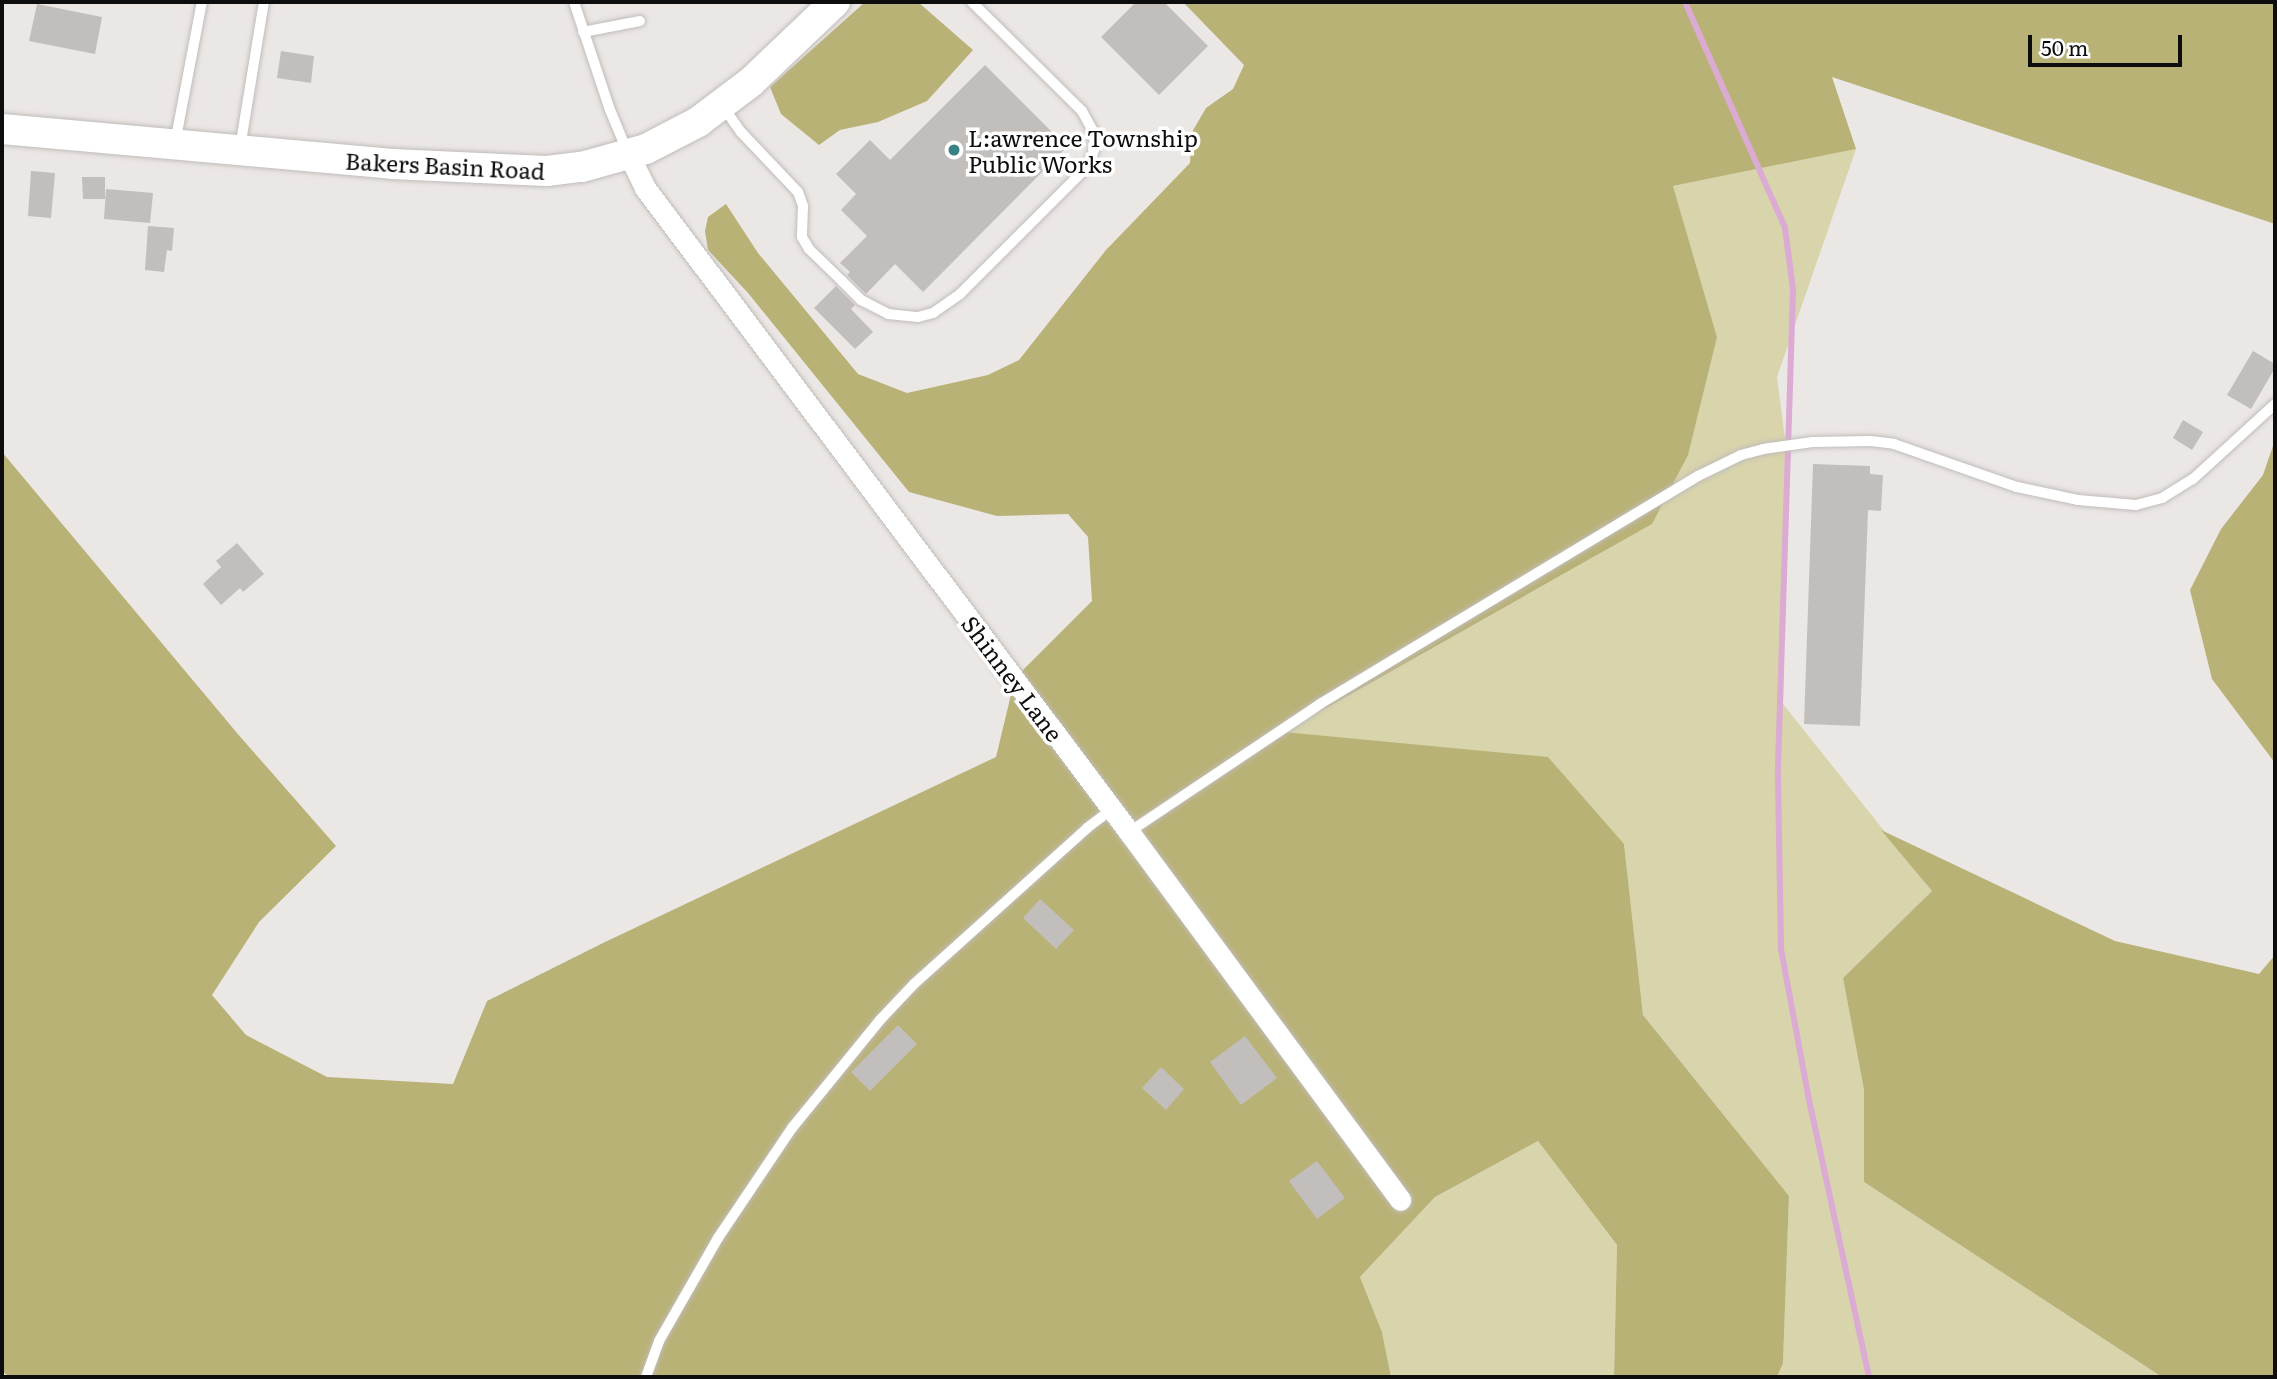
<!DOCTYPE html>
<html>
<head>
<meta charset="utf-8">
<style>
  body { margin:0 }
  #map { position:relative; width:2277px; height:1379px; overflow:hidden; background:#ebe7e5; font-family:Literata,serif }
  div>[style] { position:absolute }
  .green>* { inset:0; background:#d8d4ac }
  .forest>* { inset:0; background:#b9b277 }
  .stream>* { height:6px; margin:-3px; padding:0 3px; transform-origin:3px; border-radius:3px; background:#dbabd3 }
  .building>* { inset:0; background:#c1bebb }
  .roads { filter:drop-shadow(0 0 2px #c0bcba) drop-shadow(0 0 2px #c0bcba) }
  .service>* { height:10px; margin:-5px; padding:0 5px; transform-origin:5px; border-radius:5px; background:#fff }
  .minor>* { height:21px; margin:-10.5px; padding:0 10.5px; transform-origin:10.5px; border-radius:10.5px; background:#fff }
  .secondary>* { height:30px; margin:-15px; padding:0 15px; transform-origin:15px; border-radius:15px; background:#fff }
  .dots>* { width:19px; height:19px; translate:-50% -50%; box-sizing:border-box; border:4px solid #fff; border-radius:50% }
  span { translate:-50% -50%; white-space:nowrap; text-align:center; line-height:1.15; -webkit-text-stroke:7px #fff; paint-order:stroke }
  .poi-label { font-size:23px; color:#0e0d0d }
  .left { translate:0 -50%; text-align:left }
  .street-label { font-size:23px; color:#0e0d0d }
  .frame { position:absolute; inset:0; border:4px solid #0e0d0d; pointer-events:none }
  .scale { position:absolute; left:2028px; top:35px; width:154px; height:32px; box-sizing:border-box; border:4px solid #0e0d0d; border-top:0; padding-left:9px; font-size:21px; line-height:24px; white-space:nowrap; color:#0e0d0d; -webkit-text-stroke:5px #fff; paint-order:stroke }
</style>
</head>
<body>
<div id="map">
  <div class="green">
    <div style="clip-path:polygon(1856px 149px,1777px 377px,1788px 461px,1783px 704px,1932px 891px,1843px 978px,1864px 1090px,1864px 1182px,2162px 1377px,1777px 1377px,1783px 1363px,1789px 1196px,1643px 1015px,1624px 844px,1283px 733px,1652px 524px,1717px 337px,1673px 186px)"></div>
    <div style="clip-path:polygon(1538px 1141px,1617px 1245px,1614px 1377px,1391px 1377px,1382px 1332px,1360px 1277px,1435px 1197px)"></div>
  </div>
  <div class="forest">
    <div style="clip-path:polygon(865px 2px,918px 2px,973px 50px,927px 101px,878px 122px,840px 130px,819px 145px,781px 114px,770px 87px)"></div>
    <div style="clip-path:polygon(1183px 2px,2275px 2px,2275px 224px,1832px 77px,1856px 149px,1673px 186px,1717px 337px,1688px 455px,1652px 524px,1284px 732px,1548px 757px,1624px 844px,1643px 1015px,1789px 1196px,1783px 1363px,1777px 1377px,1614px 1377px,1617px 1245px,1538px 1141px,1435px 1197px,1360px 1277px,1382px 1332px,1391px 1377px,11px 1377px,2px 1372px,2px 452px,237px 733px,336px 846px,259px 922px,212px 995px,246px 1035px,327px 1077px,453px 1084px,487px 1001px,603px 943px,996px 757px,1015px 678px,1092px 601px,1088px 537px,1068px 514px,997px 516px,909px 492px,748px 293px,708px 250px,705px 231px,708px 217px,726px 204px,758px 253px,858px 374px,907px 393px,988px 375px,1019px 360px,1106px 250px,1190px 163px,1192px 132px,1206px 108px,1233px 89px,1244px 65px)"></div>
    <div style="clip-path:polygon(2275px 440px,2275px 763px,2212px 679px,2190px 590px,2221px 529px,2263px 475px)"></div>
    <div style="clip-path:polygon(1881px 830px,2115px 941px,2259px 974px,2275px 955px,2275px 1377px,2162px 1377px,1864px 1182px,1864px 1090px,1843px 978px,1932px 891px)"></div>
  </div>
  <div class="stream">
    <div style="left:1685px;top:2px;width:247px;rotate:66.1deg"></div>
    <div style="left:1785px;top:228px;width:63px;rotate:82.6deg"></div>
    <div style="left:1793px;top:290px;width:487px;rotate:91.8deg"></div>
    <div style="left:1778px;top:777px;width:172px;rotate:89deg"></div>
    <div style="left:1781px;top:949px;width:148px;rotate:79.5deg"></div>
    <div style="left:1808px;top:1095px;width:289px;rotate:77.8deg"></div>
  </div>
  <div class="building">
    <div style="clip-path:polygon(1136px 2px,1164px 2px,1208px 46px,1159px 95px,1101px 37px)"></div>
    <div style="clip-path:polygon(37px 4px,102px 17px,95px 54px,29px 41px)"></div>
    <div style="clip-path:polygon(281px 51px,314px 56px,311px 83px,277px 78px)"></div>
    <div style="clip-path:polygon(985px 65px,1067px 147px,923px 292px,895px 264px,866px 294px,847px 275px,850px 272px,840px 263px,867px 236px,841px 210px,856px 194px,836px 174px,870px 140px,890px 160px)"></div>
    <div style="clip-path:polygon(31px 171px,55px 173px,51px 218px,28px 216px)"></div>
    <div style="clip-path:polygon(82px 177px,105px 177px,105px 199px,83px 199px)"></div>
    <div style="clip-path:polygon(106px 189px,153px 193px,150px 223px,104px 219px)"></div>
    <div style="clip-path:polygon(148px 226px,174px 228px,172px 251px,167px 250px,164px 272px,145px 270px)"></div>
    <div style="clip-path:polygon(836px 286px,855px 305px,851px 309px,873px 332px,855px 349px,814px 308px)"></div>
    <div style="clip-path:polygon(2253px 351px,2275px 364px,2275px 368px,2251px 409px,2227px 395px)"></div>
    <div style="clip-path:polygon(2183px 420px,2203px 432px,2192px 450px,2173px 438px)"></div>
    <div style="clip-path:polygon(1813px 464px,1870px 466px,1870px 474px,1883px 475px,1881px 511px,1868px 510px,1860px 726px,1804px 724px)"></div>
    <div style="clip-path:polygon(237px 543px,264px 574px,243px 592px,240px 588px,221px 605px,203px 584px,221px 567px,216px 561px)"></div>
    <div style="clip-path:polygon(1040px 899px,1074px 930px,1056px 949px,1023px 918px)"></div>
    <div style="clip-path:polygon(898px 1025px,917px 1044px,870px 1091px,851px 1072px)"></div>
    <div style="clip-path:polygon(1245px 1036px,1277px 1078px,1241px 1105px,1210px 1062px)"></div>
    <div style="clip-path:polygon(1161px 1067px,1184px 1089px,1166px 1110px,1142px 1088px)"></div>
    <div style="clip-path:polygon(1317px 1161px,1345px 1198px,1317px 1219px,1289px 1181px)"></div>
  </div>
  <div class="roads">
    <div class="service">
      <div style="left:574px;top:2px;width:114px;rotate:71.6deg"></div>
      <div style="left:610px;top:110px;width:47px;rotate:67.3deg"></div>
      <div style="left:583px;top:32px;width:58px;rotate:-10.9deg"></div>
      <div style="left:722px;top:105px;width:33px;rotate:55deg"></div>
      <div style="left:741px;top:132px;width:83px;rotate:46.5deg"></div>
      <div style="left:798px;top:192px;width:15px;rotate:70deg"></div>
      <div style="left:803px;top:206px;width:31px;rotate:92deg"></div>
      <div style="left:802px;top:237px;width:14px;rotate:60deg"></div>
      <div style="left:809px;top:249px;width:46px;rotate:44.1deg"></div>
      <div style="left:842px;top:281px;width:27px;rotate:45deg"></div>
      <div style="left:861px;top:300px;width:30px;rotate:27deg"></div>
      <div style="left:888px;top:314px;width:30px;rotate:6deg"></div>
      <div style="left:918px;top:317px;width:16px;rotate:-15deg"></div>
      <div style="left:933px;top:313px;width:33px;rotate:-35deg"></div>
      <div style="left:960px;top:294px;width:173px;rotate:-45deg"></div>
      <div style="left:1082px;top:172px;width:15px;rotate:-53deg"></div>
      <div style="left:1091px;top:160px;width:15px;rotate:-74deg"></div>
      <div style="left:1095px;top:146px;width:15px;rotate:-98deg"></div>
      <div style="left:1093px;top:131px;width:23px;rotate:-119deg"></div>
      <div style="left:1082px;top:111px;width:155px;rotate:-135.3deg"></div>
      <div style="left:175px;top:143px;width:144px;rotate:-79.2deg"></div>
      <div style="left:240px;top:148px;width:148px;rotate:-80.7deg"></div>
      <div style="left:1129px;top:832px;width:230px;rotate:-33.8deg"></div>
      <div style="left:1320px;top:704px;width:441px;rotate:-31.1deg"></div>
      <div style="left:1698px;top:476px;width:48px;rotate:-26deg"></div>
      <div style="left:1741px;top:455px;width:23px;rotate:-15deg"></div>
      <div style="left:1763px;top:449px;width:50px;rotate:-8deg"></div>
      <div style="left:1813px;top:442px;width:58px;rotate:-1deg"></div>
      <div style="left:1871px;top:441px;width:23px;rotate:7deg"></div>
      <div style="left:1894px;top:444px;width:130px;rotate:19.3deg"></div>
      <div style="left:2017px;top:487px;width:62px;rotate:12deg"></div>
      <div style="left:2078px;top:500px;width:58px;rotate:4.9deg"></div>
      <div style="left:2136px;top:505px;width:27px;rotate:-15deg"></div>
      <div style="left:2162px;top:498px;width:36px;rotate:-32deg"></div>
      <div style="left:2193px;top:479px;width:111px;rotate:-42.4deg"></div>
      <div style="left:646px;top:1377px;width:38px;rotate:-70deg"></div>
      <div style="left:659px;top:1341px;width:119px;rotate:-60.2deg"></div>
      <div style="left:718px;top:1238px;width:133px;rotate:-56.1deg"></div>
      <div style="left:792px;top:1128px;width:139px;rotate:-50.8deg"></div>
      <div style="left:880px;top:1020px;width:50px;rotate:-46.6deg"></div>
      <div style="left:914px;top:984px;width:233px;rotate:-42deg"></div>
      <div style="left:1087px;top:828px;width:31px;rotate:-37deg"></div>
    </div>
    <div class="minor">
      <div style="left:629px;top:155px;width:37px;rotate:64deg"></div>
      <div style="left:645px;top:188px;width:806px;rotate:53.07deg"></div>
      <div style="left:1129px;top:832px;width:457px;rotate:53.6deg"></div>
    </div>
    <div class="secondary">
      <div style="left:2px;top:129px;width:392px;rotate:5.1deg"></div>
      <div style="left:392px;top:164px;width:155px;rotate:2.6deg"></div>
      <div style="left:547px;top:171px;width:35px;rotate:-7deg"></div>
      <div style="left:582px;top:167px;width:66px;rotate:-15.7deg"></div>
      <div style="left:646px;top:149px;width:59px;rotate:-27.4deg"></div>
      <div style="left:698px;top:122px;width:66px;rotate:-37deg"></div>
      <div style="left:751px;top:82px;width:116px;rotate:-43.6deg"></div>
    </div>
  </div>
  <div class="dots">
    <div style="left:954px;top:150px;background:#398185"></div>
  </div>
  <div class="poi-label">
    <span class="left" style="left:968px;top:150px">L:awrence Township<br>Public Works</span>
  </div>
  <div class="street-label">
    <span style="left:445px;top:165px;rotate:3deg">Bakers Basin Road</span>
    <span style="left:1013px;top:678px;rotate:53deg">Shinney Lane</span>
  </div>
  <div class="frame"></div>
  <div class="scale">50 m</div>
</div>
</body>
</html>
